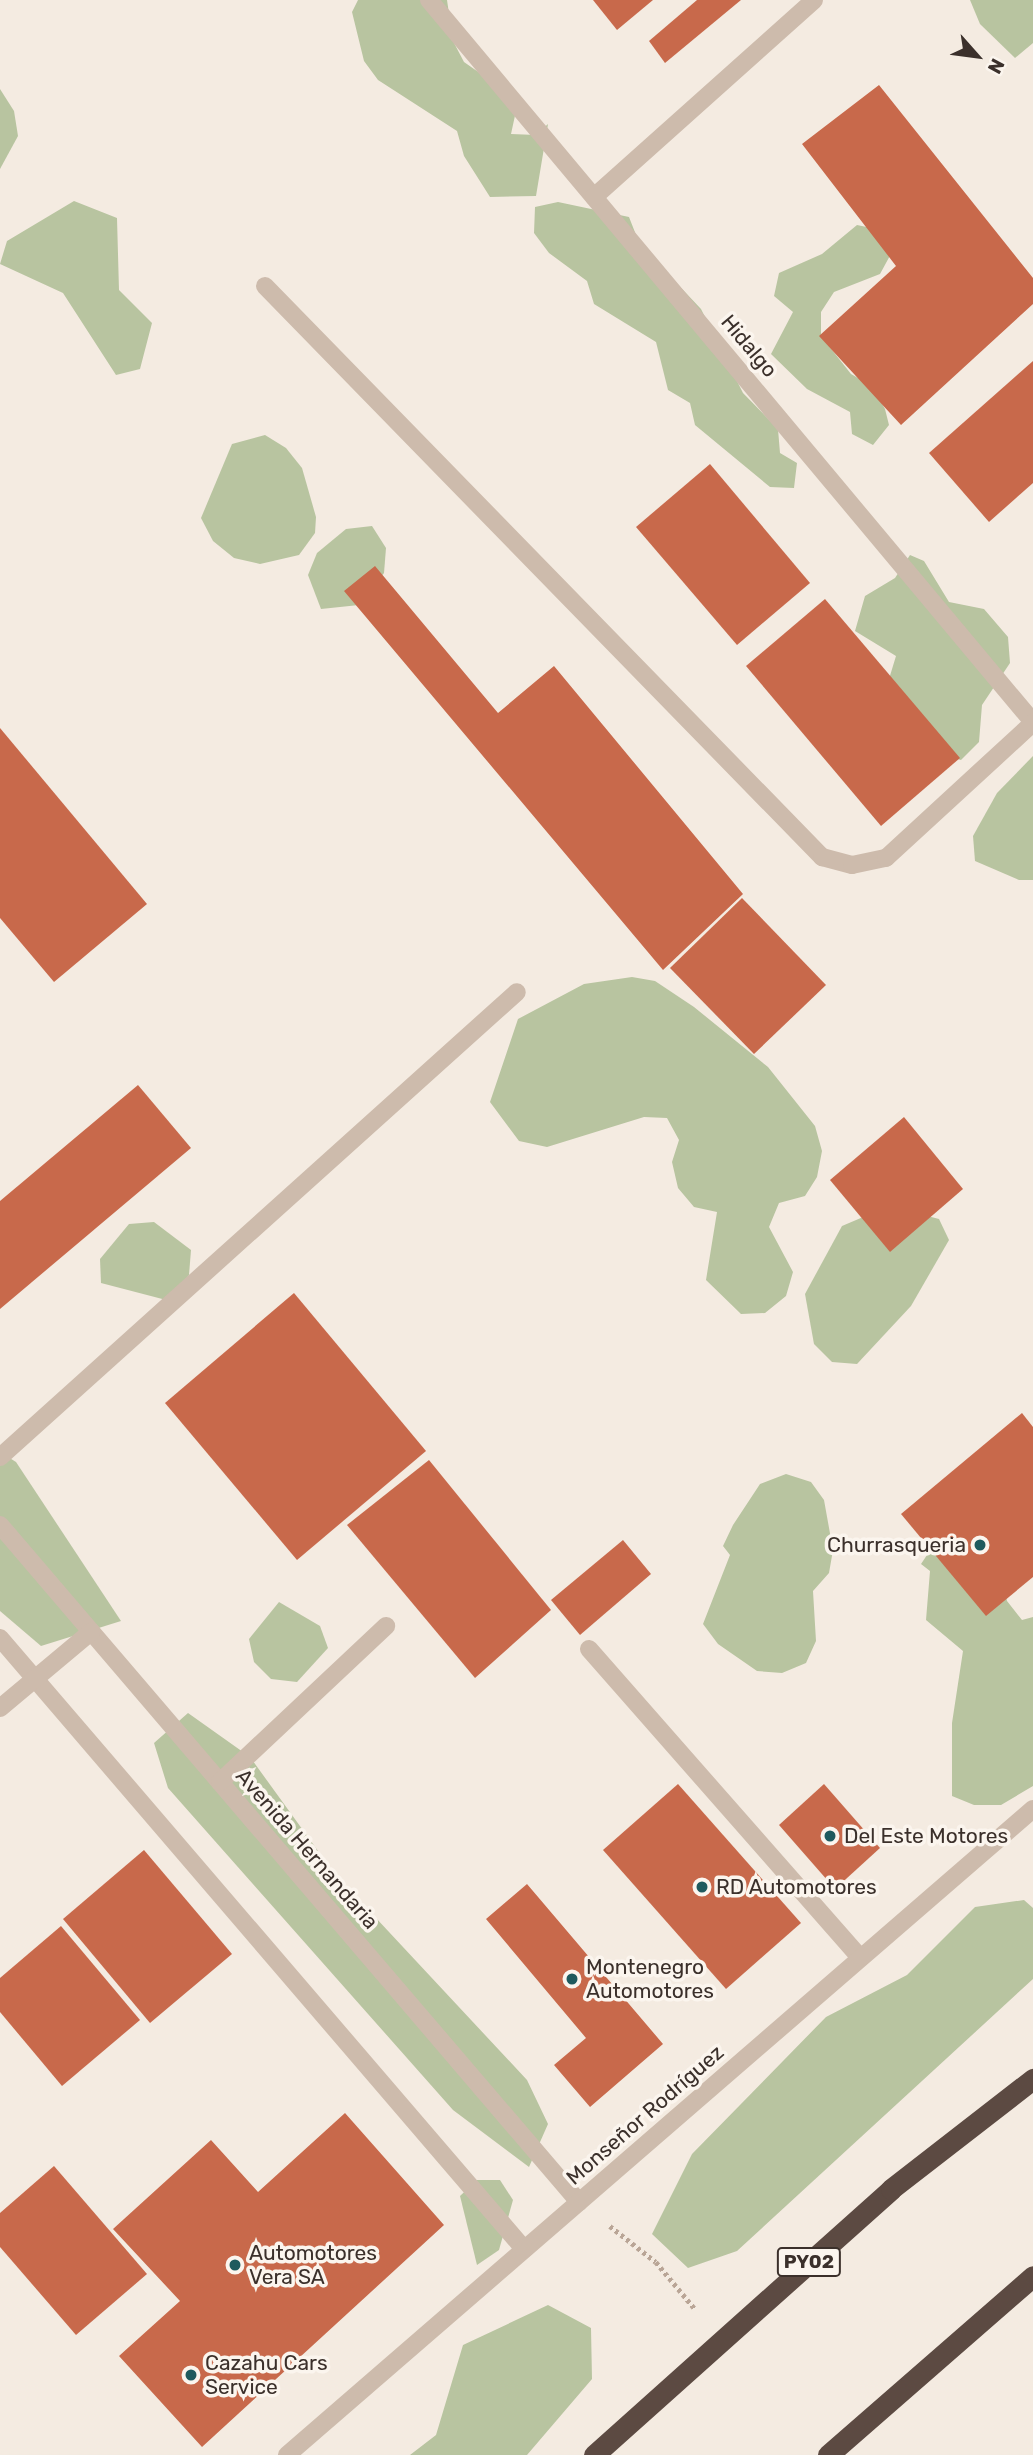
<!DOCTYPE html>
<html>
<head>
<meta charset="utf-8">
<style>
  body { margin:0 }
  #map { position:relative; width:1033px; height:2455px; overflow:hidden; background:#f4ebe1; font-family:Rubik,sans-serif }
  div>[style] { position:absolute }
  .green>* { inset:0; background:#b8c4a0 }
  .building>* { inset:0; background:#c8694b }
  .path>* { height:4.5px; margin-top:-2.25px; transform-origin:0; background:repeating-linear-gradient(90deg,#b9a596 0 3.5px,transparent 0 7px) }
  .minor>* { height:18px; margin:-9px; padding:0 9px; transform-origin:9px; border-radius:9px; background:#cdbbac }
  .highway>* { height:21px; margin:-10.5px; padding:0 10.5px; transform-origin:10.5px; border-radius:10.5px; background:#5c4a42 }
  .dots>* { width:19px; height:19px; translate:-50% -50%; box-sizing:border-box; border:4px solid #fbf5ee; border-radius:50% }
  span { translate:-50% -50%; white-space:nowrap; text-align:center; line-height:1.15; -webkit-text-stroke:7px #fbf5ee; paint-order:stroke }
  .shield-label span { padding:2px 5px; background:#fbf5ee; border:2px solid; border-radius:5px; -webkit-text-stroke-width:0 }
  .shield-label { font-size:19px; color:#3b302b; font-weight:700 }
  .street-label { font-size:21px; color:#3b302b }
  .poi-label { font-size:21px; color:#3b302b }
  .right { translate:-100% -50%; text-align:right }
  .left { translate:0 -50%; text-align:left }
  .north { position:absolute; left:942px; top:21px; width:70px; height:70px; -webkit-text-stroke:5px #fbf5ee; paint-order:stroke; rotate:118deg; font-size:19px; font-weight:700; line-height:28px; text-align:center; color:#3b302b }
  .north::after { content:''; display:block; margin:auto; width:24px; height:32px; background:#3b302b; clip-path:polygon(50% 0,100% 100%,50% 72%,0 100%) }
</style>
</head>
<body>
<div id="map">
  <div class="green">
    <div style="clip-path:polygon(358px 0,447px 0,453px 41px,464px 62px,504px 90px,516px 111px,511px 134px,536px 135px,548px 124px,536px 196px,490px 197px,464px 156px,457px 131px,378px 80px,364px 61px,352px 12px)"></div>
    <div style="clip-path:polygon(970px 0,1033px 0,1033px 43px,1015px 58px,980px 24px)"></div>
    <div style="clip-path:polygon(0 89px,14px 111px,18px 136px,0 169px)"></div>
    <div style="clip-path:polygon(74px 201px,117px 218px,119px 290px,152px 323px,140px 369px,116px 375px,63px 293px,0 264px,7px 241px)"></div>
    <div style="clip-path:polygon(558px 202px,629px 217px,647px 263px,669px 275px,701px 309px,743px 393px,778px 429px,780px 453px,797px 463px,794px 488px,770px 487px,695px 425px,690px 403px,668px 390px,656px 342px,594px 304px,587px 281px,549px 253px,534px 233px,535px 207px)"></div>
    <div style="clip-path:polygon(857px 225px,881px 230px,892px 252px,880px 274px,834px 292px,821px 312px,821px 336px,851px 374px,872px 386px,885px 409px,889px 425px,873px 445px,852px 434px,850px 412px,807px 389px,771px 354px,793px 312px,774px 296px,779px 273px,822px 254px)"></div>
    <div style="clip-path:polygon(265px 435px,286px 448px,302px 468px,316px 517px,315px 533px,299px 555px,260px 564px,234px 558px,213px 541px,201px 518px,232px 444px)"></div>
    <div style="clip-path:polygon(372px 526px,386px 548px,384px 573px,359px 605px,321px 609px,308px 575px,317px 553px,346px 529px)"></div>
    <div style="clip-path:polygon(910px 555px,924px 561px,949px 602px,984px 609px,1008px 637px,1010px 663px,982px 705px,979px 742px,961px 760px,949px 757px,889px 679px,896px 656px,855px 631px,865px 596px,895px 578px)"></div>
    <div style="clip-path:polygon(1033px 756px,1033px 880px,1019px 880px,975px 861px,973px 836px,997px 793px)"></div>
    <div style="clip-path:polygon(632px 977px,655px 981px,694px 1007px,768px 1067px,815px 1126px,822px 1151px,817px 1177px,805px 1196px,779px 1203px,769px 1227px,793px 1272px,786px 1296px,765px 1313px,741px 1314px,706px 1280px,717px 1212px,694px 1207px,678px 1188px,672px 1162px,679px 1140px,667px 1118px,644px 1117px,547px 1147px,519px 1141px,490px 1102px,518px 1019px,584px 984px)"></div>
    <div style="clip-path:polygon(889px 1206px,939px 1219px,949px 1240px,911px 1306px,857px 1364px,832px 1362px,814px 1344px,805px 1294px,842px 1226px)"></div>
    <div style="clip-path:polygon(154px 1222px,191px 1250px,189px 1275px,170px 1301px,101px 1283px,100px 1259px,129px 1224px)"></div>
    <div style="clip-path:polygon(0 1452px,16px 1462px,121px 1621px,41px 1646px,0 1611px)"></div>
    <div style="clip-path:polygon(786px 1474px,811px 1482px,824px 1500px,833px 1550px,829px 1573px,813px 1591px,816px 1641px,806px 1663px,782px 1673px,757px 1671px,718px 1644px,703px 1624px,730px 1555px,723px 1546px,733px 1525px,760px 1484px)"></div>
    <div style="clip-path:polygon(935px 1543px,997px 1552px,1007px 1601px,1022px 1620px,1033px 1617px,1033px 1786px,1001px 1805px,974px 1805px,952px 1796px,952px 1723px,963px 1651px,926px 1620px,930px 1571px,921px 1564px)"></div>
    <div style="clip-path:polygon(279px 1602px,320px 1626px,328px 1648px,297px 1682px,271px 1679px,254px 1662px,249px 1639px)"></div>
    <div style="clip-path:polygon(188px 1713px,250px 1757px,334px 1873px,527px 2080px,548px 2124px,529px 2167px,453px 2110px,168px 1788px,154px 1743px)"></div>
    <div style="clip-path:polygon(1024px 1900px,1033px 1908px,1033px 1979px,737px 2251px,688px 2268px,652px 2234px,692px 2154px,826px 2017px,907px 1975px,975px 1907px)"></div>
    <div style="clip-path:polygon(477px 2180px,500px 2180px,513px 2200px,499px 2250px,477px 2265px,460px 2196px)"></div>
    <div style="clip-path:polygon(548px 2305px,591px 2328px,592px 2379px,527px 2455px,410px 2455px,436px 2435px,463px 2345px)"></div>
  </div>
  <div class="building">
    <div style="clip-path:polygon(593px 0,653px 0,617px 30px)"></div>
    <div style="clip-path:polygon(697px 0,741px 0,665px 63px,649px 41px)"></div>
    <div style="clip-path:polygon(879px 85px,1033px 278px,1033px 304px,901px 425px,819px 336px,896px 266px,802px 144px)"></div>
    <div style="clip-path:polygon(1033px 361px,1033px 483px,989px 522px,929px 453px)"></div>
    <div style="clip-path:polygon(710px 464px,810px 583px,737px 645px,636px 527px)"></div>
    <div style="clip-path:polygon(375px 566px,498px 713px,554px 666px,743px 894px,663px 970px,344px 591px)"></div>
    <div style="clip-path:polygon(825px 599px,960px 758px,881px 826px,746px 666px)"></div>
    <div style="clip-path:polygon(0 728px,147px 904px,54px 982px,0 918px)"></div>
    <div style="clip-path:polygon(742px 898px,826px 985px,754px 1054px,670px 968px)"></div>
    <div style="clip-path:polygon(138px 1085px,191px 1148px,0 1309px,0 1201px)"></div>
    <div style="clip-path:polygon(904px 1117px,963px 1189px,890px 1252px,830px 1180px)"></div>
    <div style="clip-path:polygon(294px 1293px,426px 1451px,297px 1560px,165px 1403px)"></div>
    <div style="clip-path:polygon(1022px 1413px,1033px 1427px,1033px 1577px,986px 1616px,901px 1514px)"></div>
    <div style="clip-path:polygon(429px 1460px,551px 1610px,475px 1678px,347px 1525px)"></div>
    <div style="clip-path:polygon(623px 1540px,651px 1574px,580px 1635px,551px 1600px)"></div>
    <div style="clip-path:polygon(678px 1784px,801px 1923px,726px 1989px,603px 1850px)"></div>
    <div style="clip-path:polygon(824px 1784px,880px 1848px,835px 1889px,779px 1825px)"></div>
    <div style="clip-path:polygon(144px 1850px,232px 1954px,150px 2023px,63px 1919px)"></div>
    <div style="clip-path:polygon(527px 1884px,663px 2044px,590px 2107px,554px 2065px,586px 2038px,486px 1919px)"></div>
    <div style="clip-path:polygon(61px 1926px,140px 2020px,62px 2086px,0 2012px,0 1978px)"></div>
    <div style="clip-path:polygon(345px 2113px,444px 2225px,202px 2447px,119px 2356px,180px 2301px,113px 2229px,211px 2140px,258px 2192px)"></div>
    <div style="clip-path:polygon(54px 2166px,147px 2274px,76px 2335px,0 2247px,0 2213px)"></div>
  </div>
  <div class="path">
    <div style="left:610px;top:2226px;width:58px;rotate:38deg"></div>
    <div style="left:656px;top:2262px;width:62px;rotate:50.2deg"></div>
  </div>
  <div class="minor">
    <div style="left:429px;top:0;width:941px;rotate:50.09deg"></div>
    <div style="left:594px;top:197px;width:295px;rotate:-41.8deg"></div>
    <div style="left:265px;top:286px;width:798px;rotate:45.71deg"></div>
    <div style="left:822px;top:857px;width:31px;rotate:15deg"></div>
    <div style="left:852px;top:865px;width:35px;rotate:-12deg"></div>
    <div style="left:886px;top:858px;width:200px;rotate:-42.6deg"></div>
    <div style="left:0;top:1457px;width:695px;rotate:-41.97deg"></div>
    <div style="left:0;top:1525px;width:891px;rotate:49.46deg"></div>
    <div style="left:0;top:1638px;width:805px;rotate:49.38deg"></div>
    <div style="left:589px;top:1649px;width:411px;rotate:48.7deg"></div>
    <div style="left:0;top:1708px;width:119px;rotate:-39.9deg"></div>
    <div style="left:220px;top:1782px;width:228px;rotate:-43.2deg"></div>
    <div style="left:287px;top:2455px;width:987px;rotate:-40.89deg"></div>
  </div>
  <div class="highway">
    <div style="left:594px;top:2455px;width:399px;rotate:-41.8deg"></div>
    <div style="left:891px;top:2189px;width:180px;rotate:-37.8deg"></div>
    <div style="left:828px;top:2455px;width:272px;rotate:-41.1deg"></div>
  </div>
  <div class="dots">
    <div style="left:980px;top:1545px;background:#1f5a5e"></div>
    <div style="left:830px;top:1836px;background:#1f5a5e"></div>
    <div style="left:702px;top:1887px;background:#1f5a5e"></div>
    <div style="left:572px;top:1979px;background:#1f5a5e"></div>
    <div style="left:235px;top:2265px;background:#1f5a5e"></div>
    <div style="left:191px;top:2375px;background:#1f5a5e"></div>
  </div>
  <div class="shield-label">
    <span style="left:809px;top:2262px">PY02</span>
  </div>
  <div class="street-label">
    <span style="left:749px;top:346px;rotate:50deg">Hidalgo</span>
    <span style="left:307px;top:1849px;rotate:49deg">Avenida Hernandaria</span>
    <span style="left:645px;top:2115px;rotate:-41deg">Monseñor Rodríguez</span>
  </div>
  <div class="poi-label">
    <span class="right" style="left:966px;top:1545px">Churrasqueria</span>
    <span class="left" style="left:844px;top:1836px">Del Este Motores</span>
    <span class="left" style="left:716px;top:1887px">RD Automotores</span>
    <span class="left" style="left:586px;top:1979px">Montenegro<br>Automotores</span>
    <span class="left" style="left:249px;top:2265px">Automotores<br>Vera SA</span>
    <span class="left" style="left:205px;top:2375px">Cazahu Cars<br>Service</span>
  </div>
  <div class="north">N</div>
</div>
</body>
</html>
